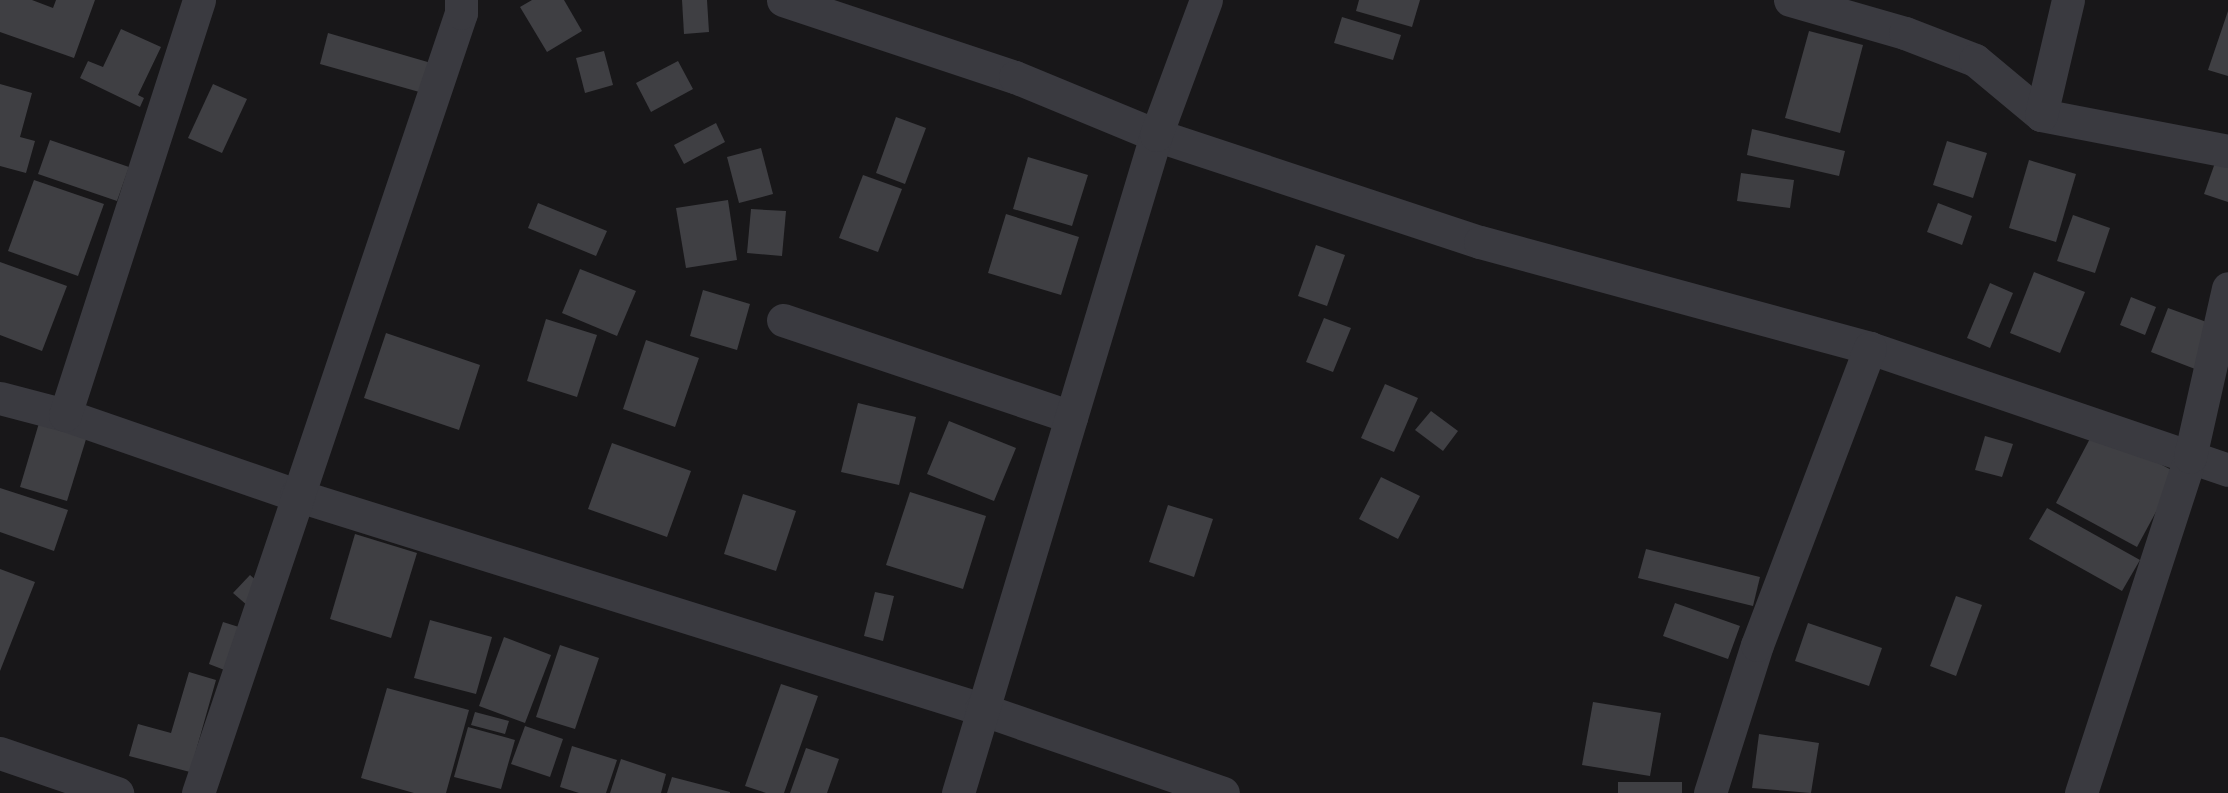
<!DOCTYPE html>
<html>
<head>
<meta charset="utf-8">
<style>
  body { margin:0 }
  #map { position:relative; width:2228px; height:793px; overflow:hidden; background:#181719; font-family:Overpass,sans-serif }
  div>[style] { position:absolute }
  .building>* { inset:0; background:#3f3f43 }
  .street>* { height:33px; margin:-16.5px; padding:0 16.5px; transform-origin:16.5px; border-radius:16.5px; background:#3a3a40 }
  span { translate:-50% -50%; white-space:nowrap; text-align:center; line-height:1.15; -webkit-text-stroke:4.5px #131214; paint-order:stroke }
</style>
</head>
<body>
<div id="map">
  <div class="building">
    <div style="clip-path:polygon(0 0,32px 0,53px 8px,56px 0,95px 0,74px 58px,0 32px)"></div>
    <div style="clip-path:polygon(532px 0,564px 0,582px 31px,547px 52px,520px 7px)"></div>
    <div style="clip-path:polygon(682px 0,707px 0,709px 32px,684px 34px)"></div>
    <div style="clip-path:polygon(1359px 0,1420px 0,1412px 27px,1356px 11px)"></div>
    <div style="clip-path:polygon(2228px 11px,2228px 76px,2208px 70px)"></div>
    <div style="clip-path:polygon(1342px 17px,1401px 35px,1393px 60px,1334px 43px)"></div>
    <div style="clip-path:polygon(121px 29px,161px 47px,138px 95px,144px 98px,140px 107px,80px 78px,88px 61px,103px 67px)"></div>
    <div style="clip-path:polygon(1809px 31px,1863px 45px,1840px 133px,1785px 118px)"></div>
    <div style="clip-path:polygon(328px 33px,438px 65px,430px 95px,320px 64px)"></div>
    <div style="clip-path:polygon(604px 51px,613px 85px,585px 93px,576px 58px)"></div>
    <div style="clip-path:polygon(678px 61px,693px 89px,651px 112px,636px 83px)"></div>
    <div style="clip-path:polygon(0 84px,32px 93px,20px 137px,35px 141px,26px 173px,0 166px)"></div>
    <div style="clip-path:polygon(213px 84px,247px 99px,222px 153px,188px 138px)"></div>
    <div style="clip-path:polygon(896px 117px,926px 128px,905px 184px,876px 173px)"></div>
    <div style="clip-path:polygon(716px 123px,725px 142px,684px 164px,674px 145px)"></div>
    <div style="clip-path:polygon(1752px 129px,1845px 151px,1839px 176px,1747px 155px)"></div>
    <div style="clip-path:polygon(50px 140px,129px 167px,117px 201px,38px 174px)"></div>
    <div style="clip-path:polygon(1947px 141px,1987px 153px,1973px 198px,1933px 185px)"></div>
    <div style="clip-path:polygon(761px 148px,773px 194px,739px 203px,727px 157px)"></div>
    <div style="clip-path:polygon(1028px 157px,1088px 175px,1072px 226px,1013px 209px)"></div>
    <div style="clip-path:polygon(2029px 160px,2076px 174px,2056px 242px,2009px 228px)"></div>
    <div style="clip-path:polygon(2216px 160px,2228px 164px,2228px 202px,2204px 194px)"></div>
    <div style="clip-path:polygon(1741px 173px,1794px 180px,1790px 208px,1737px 201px)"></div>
    <div style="clip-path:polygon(863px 175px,902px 189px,878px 252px,839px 238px)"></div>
    <div style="clip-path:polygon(34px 180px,104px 204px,78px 276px,8px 251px)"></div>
    <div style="clip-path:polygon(728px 200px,737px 260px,686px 268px,676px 208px)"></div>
    <div style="clip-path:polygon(538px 203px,607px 231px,596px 256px,528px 228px)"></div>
    <div style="clip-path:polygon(1938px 203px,1972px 216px,1962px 245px,1927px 232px)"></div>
    <div style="clip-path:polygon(751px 209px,786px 211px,782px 256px,747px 253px)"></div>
    <div style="clip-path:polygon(1006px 214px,1079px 237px,1061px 295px,988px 273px)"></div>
    <div style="clip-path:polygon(2073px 215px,2110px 228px,2095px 273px,2057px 261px)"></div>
    <div style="clip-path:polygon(1316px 245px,1345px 255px,1327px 306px,1298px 296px)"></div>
    <div style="clip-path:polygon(0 262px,67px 286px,42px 351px,0 335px)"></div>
    <div style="clip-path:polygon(580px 269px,636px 291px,617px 336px,562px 313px)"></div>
    <div style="clip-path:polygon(2034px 272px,2085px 292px,2060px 353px,2010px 333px)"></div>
    <div style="clip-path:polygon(1990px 283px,2013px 293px,1990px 348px,1967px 338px)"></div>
    <div style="clip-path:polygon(703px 290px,750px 304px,737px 350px,690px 336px)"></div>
    <div style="clip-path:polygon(2131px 297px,2156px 307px,2145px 335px,2120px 325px)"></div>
    <div style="clip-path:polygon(2168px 308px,2212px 324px,2195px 369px,2151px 352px)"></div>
    <div style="clip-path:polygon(1324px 318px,1351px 328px,1333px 372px,1306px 362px)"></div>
    <div style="clip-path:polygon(546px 319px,597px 335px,577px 397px,527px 381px)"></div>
    <div style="clip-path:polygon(386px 333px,480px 365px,459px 430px,364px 398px)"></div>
    <div style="clip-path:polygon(646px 340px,699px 358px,675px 427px,623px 409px)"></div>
    <div style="clip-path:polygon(1385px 384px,1418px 398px,1394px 452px,1361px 438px)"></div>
    <div style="clip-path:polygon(858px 403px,916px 417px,899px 485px,841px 472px)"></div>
    <div style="clip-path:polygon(1431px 411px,1458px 431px,1443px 451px,1415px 430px)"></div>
    <div style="clip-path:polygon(949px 421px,1016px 448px,994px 501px,927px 474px)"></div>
    <div style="clip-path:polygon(39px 423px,87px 436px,67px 501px,20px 487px)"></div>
    <div style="clip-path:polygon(2095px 429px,2177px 473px,2137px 547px,2056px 503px)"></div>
    <div style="clip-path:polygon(1985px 436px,2013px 444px,2002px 477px,1975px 470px)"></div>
    <div style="clip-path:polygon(612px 443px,691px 471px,667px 537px,588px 509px)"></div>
    <div style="clip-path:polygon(1381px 477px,1420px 496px,1398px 539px,1359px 519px)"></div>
    <div style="clip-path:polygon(0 488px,68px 510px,54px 551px,0 532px)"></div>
    <div style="clip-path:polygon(910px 492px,986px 516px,963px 589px,886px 565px)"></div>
    <div style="clip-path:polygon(743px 494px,796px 511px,776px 571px,724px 554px)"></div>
    <div style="clip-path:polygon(1168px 505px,1213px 519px,1194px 577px,1149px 562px)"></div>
    <div style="clip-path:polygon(2047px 508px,2140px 560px,2122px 591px,2029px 539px)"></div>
    <div style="clip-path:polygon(355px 534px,417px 553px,391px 638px,330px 619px)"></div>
    <div style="clip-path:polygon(1646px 549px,1760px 577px,1753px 606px,1638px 578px)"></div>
    <div style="clip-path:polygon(0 569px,35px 582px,0 671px)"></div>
    <div style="clip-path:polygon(250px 575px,265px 588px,248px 606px,233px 593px)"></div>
    <div style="clip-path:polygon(875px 592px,894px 596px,883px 641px,864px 636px)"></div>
    <div style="clip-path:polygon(1956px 596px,1982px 605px,1956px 676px,1930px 666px)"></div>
    <div style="clip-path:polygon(1675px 603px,1740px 626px,1728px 659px,1663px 636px)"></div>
    <div style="clip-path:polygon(430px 620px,492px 637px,476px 694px,414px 678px)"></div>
    <div style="clip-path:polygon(223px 622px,242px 628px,227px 671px,209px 664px)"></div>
    <div style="clip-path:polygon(1808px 623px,1882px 648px,1869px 686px,1795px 661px)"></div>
    <div style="clip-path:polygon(504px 637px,551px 655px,525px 723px,479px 706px)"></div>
    <div style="clip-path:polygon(560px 645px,599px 658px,575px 729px,536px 717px)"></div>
    <div style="clip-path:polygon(189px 672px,216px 680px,190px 772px,129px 756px,138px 724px,171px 733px)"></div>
    <div style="clip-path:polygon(781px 684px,818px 696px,784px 793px,766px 793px,745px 786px)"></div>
    <div style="clip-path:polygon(387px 688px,469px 710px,446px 793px,414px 793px,361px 778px)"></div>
    <div style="clip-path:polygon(1593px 702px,1661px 713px,1650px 776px,1582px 765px)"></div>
    <div style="clip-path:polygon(475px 712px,509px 721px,505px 734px,471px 725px)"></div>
    <div style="clip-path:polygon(525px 726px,563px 739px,550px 777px,511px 764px)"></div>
    <div style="clip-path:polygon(468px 727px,515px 740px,501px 789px,454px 777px)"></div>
    <div style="clip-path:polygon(1759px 734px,1819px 743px,1811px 793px,1752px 788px)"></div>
    <div style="clip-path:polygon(572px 746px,617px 760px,606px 793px,579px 793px,560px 787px)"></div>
    <div style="clip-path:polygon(806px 748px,839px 759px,827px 793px,790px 793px)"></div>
    <div style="clip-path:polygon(621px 759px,666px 774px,661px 793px,610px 793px)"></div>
    <div style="clip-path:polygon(672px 777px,730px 792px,730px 793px,667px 793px)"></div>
    <div style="clip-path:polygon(1618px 782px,1682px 782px,1682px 793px,1618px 793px)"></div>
  </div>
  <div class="street">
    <div style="left:783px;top:0;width:244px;rotate:18.4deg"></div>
    <div style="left:1015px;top:77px;width:152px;rotate:22.4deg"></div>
    <div style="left:1156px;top:135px;width:341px;rotate:18.3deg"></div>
    <div style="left:1480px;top:242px;width:404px;rotate:15.2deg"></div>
    <div style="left:1870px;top:348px;width:378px;rotate:18.8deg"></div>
    <div style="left:1790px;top:0;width:120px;rotate:16deg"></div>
    <div style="left:1905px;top:33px;width:75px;rotate:21.1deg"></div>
    <div style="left:1975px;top:60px;width:86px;rotate:39.8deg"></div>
    <div style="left:2041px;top:115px;width:190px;rotate:10.9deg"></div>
    <div style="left:2041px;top:115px;width:118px;rotate:-76.8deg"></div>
    <div style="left:783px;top:320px;width:304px;rotate:18.6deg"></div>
    <div style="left:0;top:398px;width:67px;rotate:14.7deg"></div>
    <div style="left:65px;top:415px;width:244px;rotate:19.1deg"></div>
    <div style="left:296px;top:495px;width:718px;rotate:17.35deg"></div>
    <div style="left:981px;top:709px;width:256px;rotate:19.1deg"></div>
    <div style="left:65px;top:415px;width:436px;rotate:-72.1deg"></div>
    <div style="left:0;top:753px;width:124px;rotate:18.9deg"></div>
    <div style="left:198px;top:793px;width:823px;rotate:-71.37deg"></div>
    <div style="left:461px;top:13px;width:13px;rotate:-90deg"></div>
    <div style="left:958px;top:793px;width:687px;rotate:-73.25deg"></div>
    <div style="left:1156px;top:135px;width:144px;rotate:-69.7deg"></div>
    <div style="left:1710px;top:793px;width:155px;rotate:-72.4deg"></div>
    <div style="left:1757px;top:645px;width:318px;rotate:-69.2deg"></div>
    <div style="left:2081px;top:793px;width:353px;rotate:-72deg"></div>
    <div style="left:2190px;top:457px;width:173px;rotate:-77.3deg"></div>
  </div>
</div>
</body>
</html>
